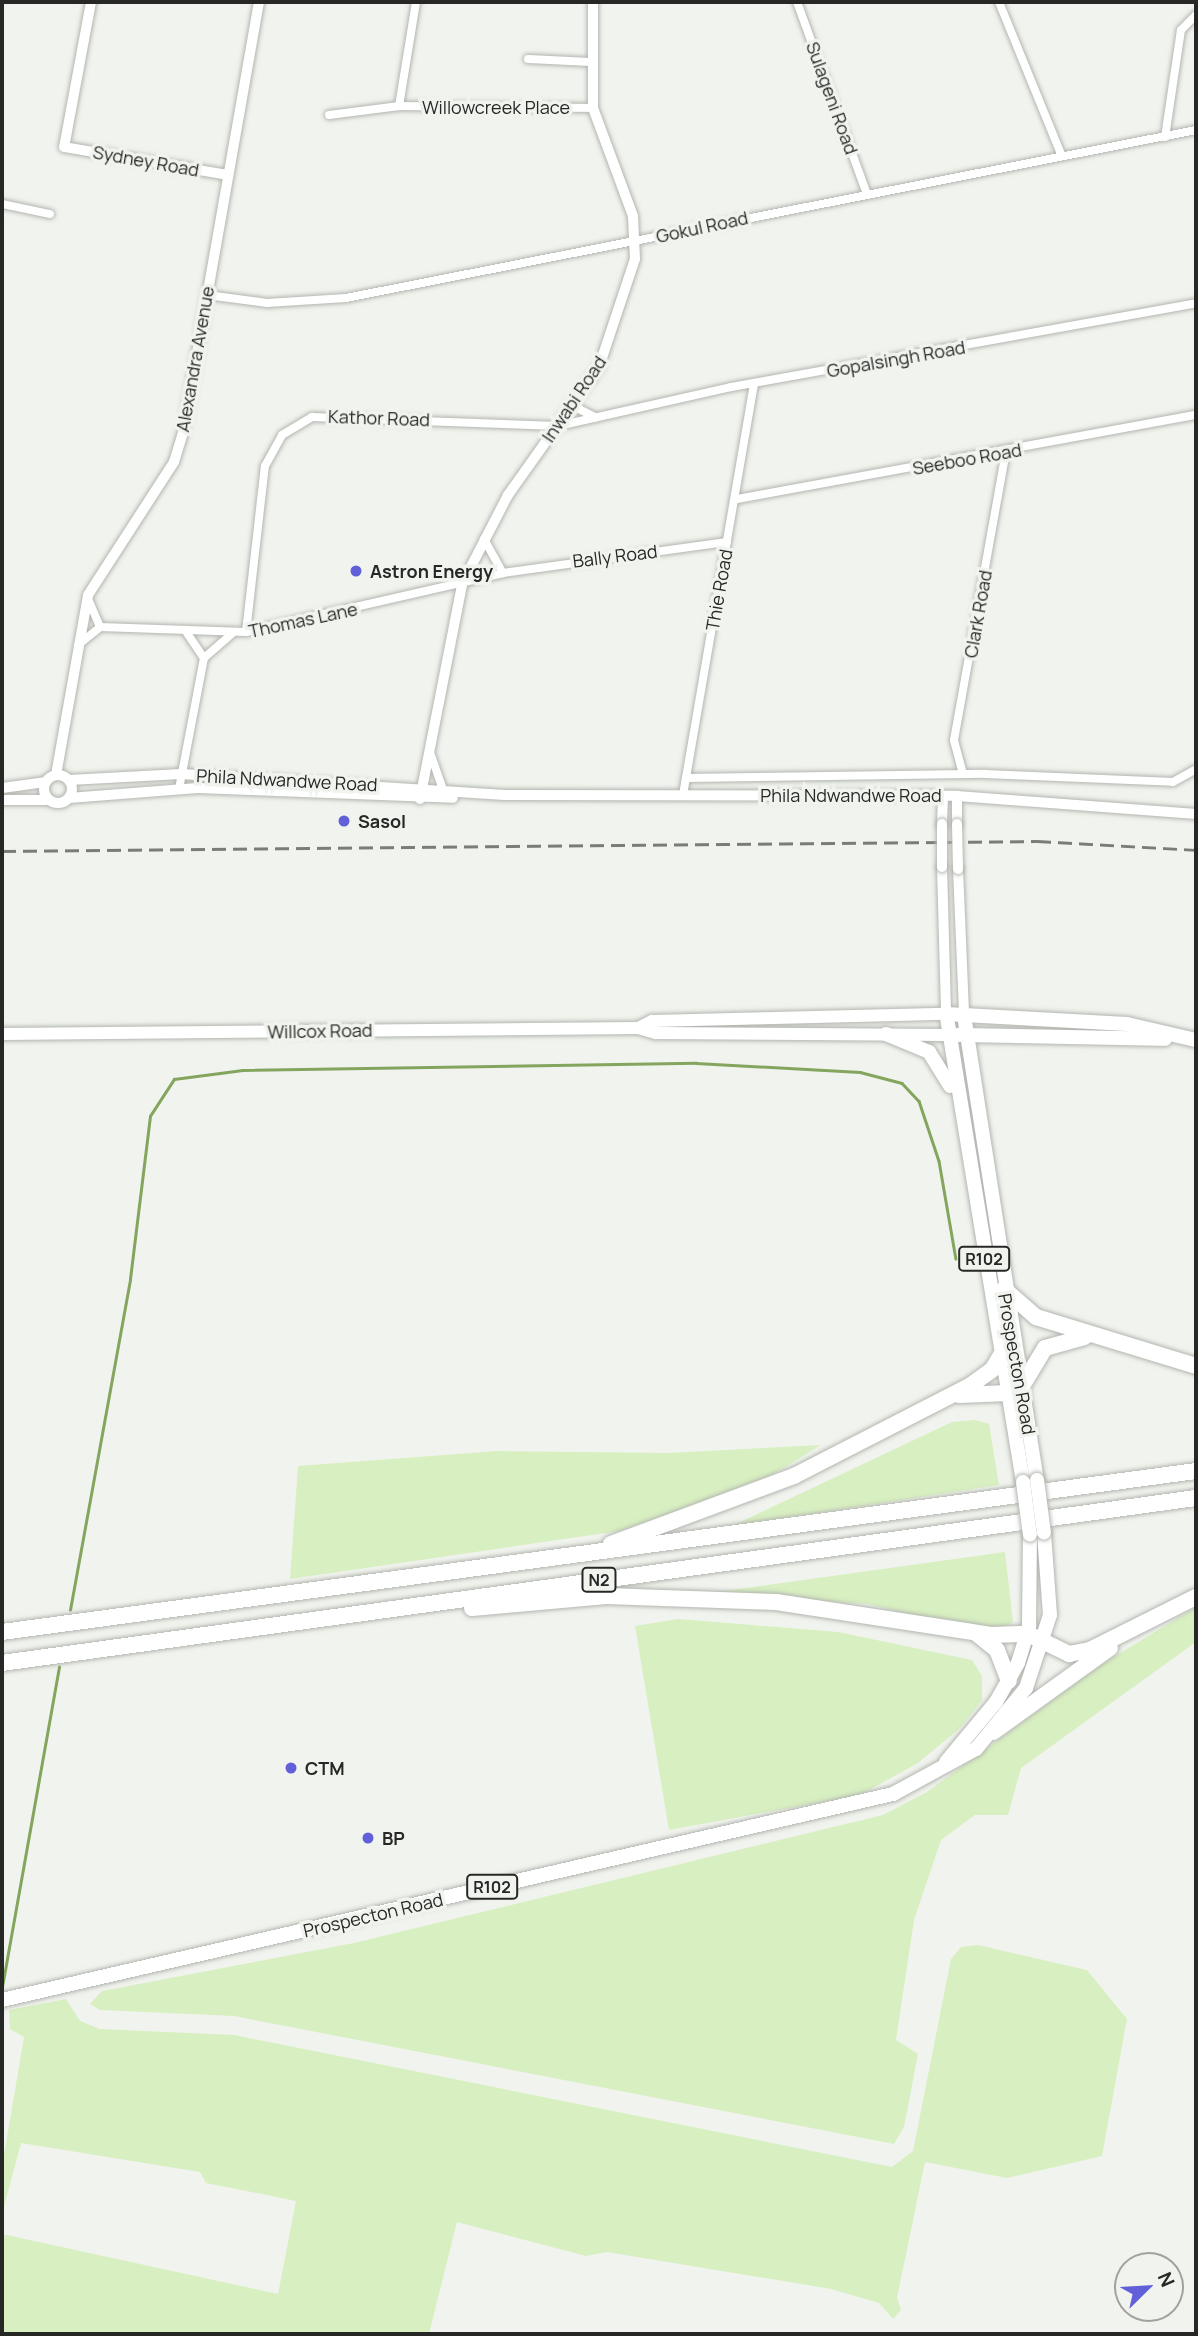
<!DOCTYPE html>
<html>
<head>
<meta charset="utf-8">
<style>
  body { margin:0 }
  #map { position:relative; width:1198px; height:2336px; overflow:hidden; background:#f1f4ee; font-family:Manrope,sans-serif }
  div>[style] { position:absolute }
  .green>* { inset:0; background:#d8efc1 }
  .stream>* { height:2.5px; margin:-1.25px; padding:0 1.25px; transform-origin:1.25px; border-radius:1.25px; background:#83a55e }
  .roads { filter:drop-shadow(0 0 2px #b3b6b0) drop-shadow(0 0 2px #b3b6b0) }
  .minor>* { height:8px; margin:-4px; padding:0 4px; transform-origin:4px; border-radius:4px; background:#fff }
  .tertiary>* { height:10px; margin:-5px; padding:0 5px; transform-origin:5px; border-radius:5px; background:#fff }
  .tertiary>.ring { margin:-5px; padding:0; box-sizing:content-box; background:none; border:10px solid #fff; border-radius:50% }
  .secondary>* { height:12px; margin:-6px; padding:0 6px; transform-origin:6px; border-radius:6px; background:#fff }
  .primary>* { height:14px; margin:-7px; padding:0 7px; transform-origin:7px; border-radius:7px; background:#fff }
  .motorway>* { height:16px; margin:-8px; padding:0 8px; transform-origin:8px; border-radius:8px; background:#fff }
  .rail>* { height:2.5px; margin-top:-1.25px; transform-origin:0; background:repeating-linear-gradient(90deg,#7a7c78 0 14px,transparent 0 21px) }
  .bridges { filter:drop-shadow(0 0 2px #b3b6b0) drop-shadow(0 0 2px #b3b6b0) }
  .tertiary-bridge>* { height:10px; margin:-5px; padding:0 5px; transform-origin:5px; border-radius:5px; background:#fff }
  .primary-bridge>* { height:14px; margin:-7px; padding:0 7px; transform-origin:7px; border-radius:7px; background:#fff }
  .dots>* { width:19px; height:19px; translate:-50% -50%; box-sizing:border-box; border:4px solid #f1f4ee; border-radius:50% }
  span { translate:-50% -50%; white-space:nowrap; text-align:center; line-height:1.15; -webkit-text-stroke:7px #f1f4ee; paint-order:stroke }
  .shield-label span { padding:2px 5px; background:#f1f4ee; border:2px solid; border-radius:5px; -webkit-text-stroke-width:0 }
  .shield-label { font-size:16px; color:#272826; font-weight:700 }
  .street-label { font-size:18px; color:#272826 }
  .poi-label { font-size:18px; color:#272826; font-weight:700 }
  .left { translate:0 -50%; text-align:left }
  .frame { position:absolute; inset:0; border:4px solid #272826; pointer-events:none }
  .north { position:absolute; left:1114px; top:2252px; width:70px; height:70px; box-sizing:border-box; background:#f1f4ee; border:2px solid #a0a29e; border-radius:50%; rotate:66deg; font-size:19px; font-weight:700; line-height:28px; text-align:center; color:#272826 }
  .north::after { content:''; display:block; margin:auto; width:24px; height:32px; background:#6260d9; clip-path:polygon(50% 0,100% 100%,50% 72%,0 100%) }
</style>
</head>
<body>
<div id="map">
  <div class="green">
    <div style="clip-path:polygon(975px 1420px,989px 1424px,999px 1485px,732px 1526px,952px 1422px)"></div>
    <div style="clip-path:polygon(821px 1445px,759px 1483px,619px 1531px,290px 1579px,298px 1466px,497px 1451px,669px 1453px)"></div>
    <div style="clip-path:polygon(1005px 1552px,1013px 1622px,993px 1634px,867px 1604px,703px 1594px)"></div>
    <div style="clip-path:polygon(1196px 1607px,1196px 1642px,1021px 1768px,1008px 1815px,975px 1815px,941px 1840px,914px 1920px,896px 2040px,918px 2054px,904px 2127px,894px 2144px,234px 2016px,100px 2010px,90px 2004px,102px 1991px,354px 1943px,883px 1815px,927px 1792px,1102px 1664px)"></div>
    <div style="clip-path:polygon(678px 1619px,838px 1632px,972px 1660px,982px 1676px,982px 1700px,960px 1728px,918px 1763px,860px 1795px,669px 1830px,635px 1626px)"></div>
    <div style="clip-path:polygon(978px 1945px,1087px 1970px,1127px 2019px,1102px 2156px,1007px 2178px,925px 2162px,897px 2298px,901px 2310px,893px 2319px,879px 2303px,831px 2289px,607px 2252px,586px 2256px,457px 2222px,429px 2334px,2px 2334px,2px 2234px,278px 2294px,296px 2201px,206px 2183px,200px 2172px,21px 2143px,2px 2214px,2px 2167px,24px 2037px,10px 2029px,9px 2010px,66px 1999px,80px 2021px,100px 2029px,234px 2035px,892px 2167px,913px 2151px,951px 1959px,961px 1947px)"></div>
  </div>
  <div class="stream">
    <div style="left:70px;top:1610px;width:336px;rotate:-79.7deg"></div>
    <div style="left:130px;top:1279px;width:164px;rotate:-83deg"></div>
    <div style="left:150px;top:1116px;width:44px;rotate:-57deg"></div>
    <div style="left:174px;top:1079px;width:69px;rotate:-7.5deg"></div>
    <div style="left:242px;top:1070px;width:454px;rotate:-0.9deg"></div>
    <div style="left:696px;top:1063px;width:164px;rotate:3.1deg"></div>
    <div style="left:860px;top:1072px;width:43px;rotate:14.7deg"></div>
    <div style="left:902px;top:1083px;width:25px;rotate:47deg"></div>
    <div style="left:919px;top:1101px;width:63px;rotate:71.6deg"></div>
    <div style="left:939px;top:1161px;width:99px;rotate:80.2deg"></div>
    <div style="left:2px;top:1987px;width:325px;rotate:-79.9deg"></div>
  </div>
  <div class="roads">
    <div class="minor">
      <div style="left:797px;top:2px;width:204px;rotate:70deg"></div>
      <div style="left:999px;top:2px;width:166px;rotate:67.8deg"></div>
      <div style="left:528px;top:59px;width:63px;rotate:2.7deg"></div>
      <div style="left:399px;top:106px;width:105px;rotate:-80.7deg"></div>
      <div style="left:329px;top:115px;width:71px;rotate:-7.3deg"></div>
      <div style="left:399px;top:106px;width:194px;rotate:0.6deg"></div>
      <div style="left:1165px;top:137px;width:108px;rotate:-81.5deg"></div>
      <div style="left:1181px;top:30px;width:21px;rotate:-45deg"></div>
      <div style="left:2px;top:204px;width:49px;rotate:11.8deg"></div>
      <div style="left:207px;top:295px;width:61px;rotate:7.6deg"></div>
      <div style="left:267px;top:303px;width:79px;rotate:-3.6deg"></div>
      <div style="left:346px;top:298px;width:866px;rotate:-11.18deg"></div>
      <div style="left:573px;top:406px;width:25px;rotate:27deg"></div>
      <div style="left:737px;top:499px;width:467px;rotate:-10.4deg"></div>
      <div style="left:484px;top:539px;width:39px;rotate:61deg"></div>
      <div style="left:89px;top:601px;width:28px;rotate:67deg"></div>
      <div style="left:185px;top:630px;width:34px;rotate:56deg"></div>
      <div style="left:246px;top:632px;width:167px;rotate:-83.5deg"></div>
      <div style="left:265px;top:466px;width:35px;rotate:-61deg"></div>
      <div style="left:282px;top:435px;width:35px;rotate:-31deg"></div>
      <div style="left:312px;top:417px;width:246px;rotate:2.1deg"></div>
      <div style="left:558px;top:426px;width:177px;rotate:-12.7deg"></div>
      <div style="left:731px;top:387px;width:473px;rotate:-10.2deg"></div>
      <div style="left:78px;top:645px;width:28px;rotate:-39deg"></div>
      <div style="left:100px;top:627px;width:146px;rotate:2deg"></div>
      <div style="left:246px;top:632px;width:264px;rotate:-12.9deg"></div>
      <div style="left:503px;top:573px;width:226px;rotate:-7.9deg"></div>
      <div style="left:431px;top:755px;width:39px;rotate:71deg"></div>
      <div style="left:963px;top:774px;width:35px;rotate:-105deg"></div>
      <div style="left:954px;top:740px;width:293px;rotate:-79.8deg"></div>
      <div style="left:686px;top:778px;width:299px;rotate:-0.8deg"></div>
      <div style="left:985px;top:774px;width:188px;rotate:2.4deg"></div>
      <div style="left:1173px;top:782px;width:26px;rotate:-29deg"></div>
      <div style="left:179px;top:789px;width:133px;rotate:-79.2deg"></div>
      <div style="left:204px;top:658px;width:38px;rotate:-41deg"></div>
      <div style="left:683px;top:795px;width:417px;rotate:-80.2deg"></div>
    </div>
    <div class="tertiary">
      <div style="left:91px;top:2px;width:147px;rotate:100.5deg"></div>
      <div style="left:64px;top:147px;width:165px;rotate:9.7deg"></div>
      <div class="ring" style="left:44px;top:775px;width:18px;height:18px"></div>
      <div style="left:56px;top:775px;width:183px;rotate:-79.9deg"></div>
      <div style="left:88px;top:595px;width:158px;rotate:-57.1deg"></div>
      <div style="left:174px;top:462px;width:30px;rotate:-73deg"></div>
      <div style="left:183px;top:433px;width:438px;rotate:-80deg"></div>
      <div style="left:69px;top:780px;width:112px;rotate:-3.1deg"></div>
      <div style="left:181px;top:774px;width:324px;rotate:3.7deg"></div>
      <div style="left:504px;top:795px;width:453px;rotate:0.1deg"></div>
      <div style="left:957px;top:796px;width:240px;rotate:4.3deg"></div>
      <div style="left:2px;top:788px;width:43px;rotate:-7.9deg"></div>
      <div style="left:957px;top:796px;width:28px;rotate:90deg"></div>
      <div style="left:69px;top:798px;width:129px;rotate:-4.4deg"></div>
      <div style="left:198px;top:788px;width:255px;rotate:2.2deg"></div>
      <div style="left:420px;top:799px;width:219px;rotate:-78.9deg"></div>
      <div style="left:462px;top:584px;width:100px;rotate:-62.7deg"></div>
      <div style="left:508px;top:495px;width:157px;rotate:-54.6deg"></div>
      <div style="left:599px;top:367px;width:114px;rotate:-71.6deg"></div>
      <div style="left:635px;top:259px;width:43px;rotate:-92.7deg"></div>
      <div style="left:633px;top:216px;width:115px;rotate:-110.3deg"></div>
      <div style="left:593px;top:108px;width:106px;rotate:-90deg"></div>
      <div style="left:2px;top:800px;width:45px"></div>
      <div style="left:942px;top:824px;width:28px;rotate:-88deg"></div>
      <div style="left:942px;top:867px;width:147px;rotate:88.4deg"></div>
      <div style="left:958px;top:869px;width:146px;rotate:87.6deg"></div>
    </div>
    <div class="secondary">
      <div style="left:638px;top:1028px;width:16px;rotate:-27deg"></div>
      <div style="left:652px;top:1021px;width:294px;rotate:-1.4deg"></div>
      <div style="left:2px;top:1034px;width:636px;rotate:-0.54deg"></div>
      <div style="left:638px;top:1028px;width:19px;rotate:16deg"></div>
      <div style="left:656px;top:1033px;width:293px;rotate:0.4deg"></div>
    </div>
    <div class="primary">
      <div style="left:964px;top:1015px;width:471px;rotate:81.1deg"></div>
      <div style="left:886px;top:1034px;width:47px;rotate:22.7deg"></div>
      <div style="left:929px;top:1052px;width:40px;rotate:58deg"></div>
      <div style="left:958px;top:1035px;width:207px;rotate:1.1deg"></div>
      <div style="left:1023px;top:1482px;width:474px;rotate:-99.3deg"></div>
      <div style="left:946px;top:1014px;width:181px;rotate:3.2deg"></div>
      <div style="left:1127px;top:1024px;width:71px;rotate:13.1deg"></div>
      <div style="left:946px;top:1762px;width:78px;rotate:-50.2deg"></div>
      <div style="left:996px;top:1702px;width:45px;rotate:-60.6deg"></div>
      <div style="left:1018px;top:1663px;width:39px;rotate:-73deg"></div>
      <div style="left:1029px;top:1626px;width:91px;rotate:-89.4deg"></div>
      <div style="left:2px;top:2000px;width:915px;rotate:-13.02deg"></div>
      <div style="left:893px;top:1794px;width:94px;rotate:-28.5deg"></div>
      <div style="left:976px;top:1749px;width:79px;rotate:-50.7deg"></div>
      <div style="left:1026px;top:1688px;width:77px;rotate:-71.8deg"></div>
      <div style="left:1050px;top:1615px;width:82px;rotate:-94.2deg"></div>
    </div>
    <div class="motorway">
      <div style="left:1004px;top:1289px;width:43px;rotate:41.2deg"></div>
      <div style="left:1036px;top:1317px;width:167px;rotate:17deg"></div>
      <div style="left:959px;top:1395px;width:50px;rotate:-2.3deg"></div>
      <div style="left:1009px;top:1393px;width:15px;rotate:-28deg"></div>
      <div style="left:1022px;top:1386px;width:44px;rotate:-58.8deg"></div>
      <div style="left:1045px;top:1348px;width:41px;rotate:-15.4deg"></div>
      <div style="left:611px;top:1544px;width:195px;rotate:-20.4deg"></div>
      <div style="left:794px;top:1476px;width:199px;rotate:-27.2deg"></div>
      <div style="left:971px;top:1385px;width:26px;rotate:-36deg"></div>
      <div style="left:992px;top:1370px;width:17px;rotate:-59deg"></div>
      <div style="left:472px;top:1608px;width:135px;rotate:-5.1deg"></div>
      <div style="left:606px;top:1596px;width:170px;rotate:2deg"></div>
      <div style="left:776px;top:1602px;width:219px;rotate:8.7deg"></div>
      <div style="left:992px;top:1635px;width:36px;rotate:-2deg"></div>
      <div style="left:1028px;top:1634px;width:46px;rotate:26deg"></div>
      <div style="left:1069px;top:1654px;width:21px;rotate:-11deg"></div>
      <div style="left:1090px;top:1650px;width:119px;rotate:-26.6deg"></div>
      <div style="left:2px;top:1632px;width:1205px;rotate:-7.68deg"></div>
      <div style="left:976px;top:1633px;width:27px;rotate:39deg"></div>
      <div style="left:997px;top:1650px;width:33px;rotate:69deg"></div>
      <div style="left:2px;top:1663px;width:1205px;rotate:-7.87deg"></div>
      <div style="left:993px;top:1732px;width:144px;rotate:-35.7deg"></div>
    </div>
  </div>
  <div class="rail">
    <div style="left:2px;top:851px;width:1035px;rotate:-0.55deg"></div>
    <div style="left:1037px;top:841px;width:159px;rotate:3.2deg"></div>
  </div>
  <div class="bridges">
    <div class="tertiary-bridge">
      <div style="left:957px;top:824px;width:45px;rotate:88.7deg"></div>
      <div style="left:942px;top:867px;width:43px;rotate:-90deg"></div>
    </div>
    <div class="primary-bridge">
      <div style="left:1037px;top:1480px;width:53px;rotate:82.5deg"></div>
      <div style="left:1023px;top:1482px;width:53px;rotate:82.5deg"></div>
    </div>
  </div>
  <div class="dots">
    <div style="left:356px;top:571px;background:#6260d9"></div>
    <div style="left:344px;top:821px;background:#6260d9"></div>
    <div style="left:291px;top:1768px;background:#6260d9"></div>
    <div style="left:368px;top:1838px;background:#6260d9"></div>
  </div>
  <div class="shield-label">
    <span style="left:984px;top:1259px">R102</span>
    <span style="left:599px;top:1580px">N2</span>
    <span style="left:492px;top:1887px">R102</span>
  </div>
  <div class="street-label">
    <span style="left:832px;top:98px;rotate:70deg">Sulageni Road</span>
    <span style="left:496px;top:107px">Willowcreek Place</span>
    <span style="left:146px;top:161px;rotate:10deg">Sydney Road</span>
    <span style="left:702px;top:227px;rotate:-12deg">Gokul Road</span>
    <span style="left:195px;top:359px;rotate:-80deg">Alexandra Avenue</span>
    <span style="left:896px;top:359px;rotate:-10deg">Gopalsingh Road</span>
    <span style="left:574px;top:399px;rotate:-56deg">Inwabi Road</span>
    <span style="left:379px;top:418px;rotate:2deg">Kathor Road</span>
    <span style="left:967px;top:459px;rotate:-10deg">Seeboo Road</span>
    <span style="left:615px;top:556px;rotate:-7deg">Bally Road</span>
    <span style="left:719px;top:590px;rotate:-80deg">Thie Road</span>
    <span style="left:978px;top:614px;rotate:-80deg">Clark Road</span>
    <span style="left:303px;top:620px;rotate:-12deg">Thomas Lane</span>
    <span style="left:287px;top:780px;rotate:3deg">Phila Ndwandwe Road</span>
    <span style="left:851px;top:795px">Phila Ndwandwe Road</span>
    <span style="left:320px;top:1031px;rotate:-1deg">Willcox Road</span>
    <span style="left:1017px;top:1364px;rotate:80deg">Prospecton Road</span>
    <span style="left:373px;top:1915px;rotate:-13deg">Prospecton Road</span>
  </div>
  <div class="poi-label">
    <span class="left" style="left:370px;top:571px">Astron Energy</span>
    <span class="left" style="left:358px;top:821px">Sasol</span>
    <span class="left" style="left:305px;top:1768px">CTM</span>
    <span class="left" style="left:382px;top:1838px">BP</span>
  </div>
  <div class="frame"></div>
  <div class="north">N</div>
</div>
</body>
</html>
